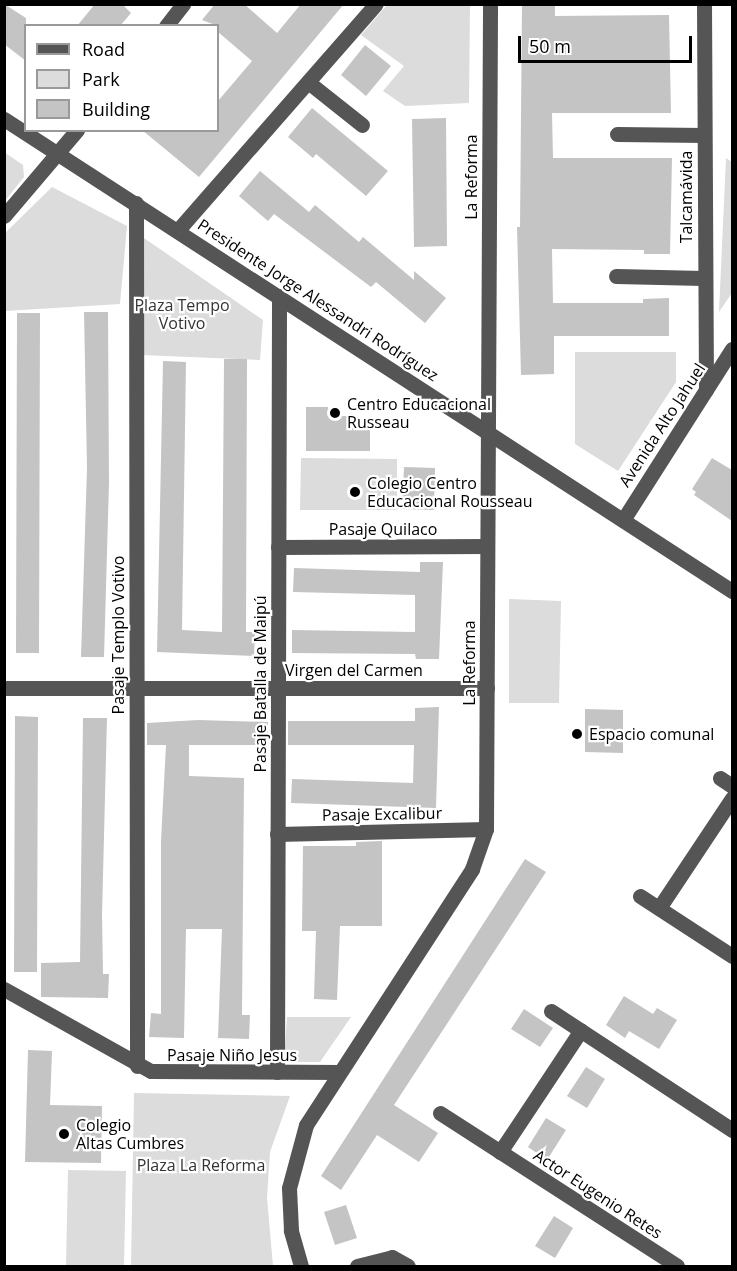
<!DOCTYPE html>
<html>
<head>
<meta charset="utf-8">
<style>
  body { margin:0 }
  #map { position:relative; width:737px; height:1271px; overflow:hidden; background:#fff; font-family:"Open Sans",sans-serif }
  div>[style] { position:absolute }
  .green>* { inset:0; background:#dcdcdc }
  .building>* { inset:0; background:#c4c4c4 }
  .minor>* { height:15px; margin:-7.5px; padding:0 7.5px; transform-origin:7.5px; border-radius:7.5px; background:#555 }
  .dots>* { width:16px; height:16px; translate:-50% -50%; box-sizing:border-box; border:3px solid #fff; border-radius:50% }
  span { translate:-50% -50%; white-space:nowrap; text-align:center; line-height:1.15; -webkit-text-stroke:4.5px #fff; paint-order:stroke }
  .street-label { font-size:16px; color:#000 }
  .park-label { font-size:16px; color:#333 }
  .poi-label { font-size:16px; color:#000 }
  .left { translate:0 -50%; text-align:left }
  .frame { position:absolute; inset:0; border:6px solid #000; pointer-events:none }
  .legend { position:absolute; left:24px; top:24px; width:195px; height:108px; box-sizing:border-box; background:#fff; border:2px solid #999; margin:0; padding:8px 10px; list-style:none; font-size:18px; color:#000 }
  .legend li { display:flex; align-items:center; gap:12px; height:30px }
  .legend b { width:30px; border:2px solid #999 }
  .scale { position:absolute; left:518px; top:36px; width:174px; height:27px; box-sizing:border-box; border:3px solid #000; border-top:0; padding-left:8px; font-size:18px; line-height:21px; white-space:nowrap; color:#000; -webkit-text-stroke:4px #fff; paint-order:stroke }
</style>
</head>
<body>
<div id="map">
  <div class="green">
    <div style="clip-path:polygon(387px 5px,470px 5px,469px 103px,405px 106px,383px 91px,404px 66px,361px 35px)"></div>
    <div style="clip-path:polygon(4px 152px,23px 165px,24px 177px,5px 201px)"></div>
    <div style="clip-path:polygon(726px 158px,732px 162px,732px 293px,719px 312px)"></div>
    <div style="clip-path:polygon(52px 187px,127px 226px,120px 304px,5px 311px,5px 233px)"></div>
    <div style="clip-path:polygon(141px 236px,263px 320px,260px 360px,141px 355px)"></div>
    <div style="clip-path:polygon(575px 352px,676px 352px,676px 382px,618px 471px,575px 444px)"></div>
    <div style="clip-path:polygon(301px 458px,397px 459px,397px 510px,300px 510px)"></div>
    <div style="clip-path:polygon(509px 599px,561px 601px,559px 703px,509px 703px)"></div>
    <div style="clip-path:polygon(287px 1017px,351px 1017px,320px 1062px,284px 1062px)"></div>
    <div style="clip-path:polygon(134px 1093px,290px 1096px,270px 1152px,267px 1198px,273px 1266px,131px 1266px)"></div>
    <div style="clip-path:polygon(68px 1170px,126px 1171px,124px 1266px,66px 1266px)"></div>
  </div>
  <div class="building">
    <div style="clip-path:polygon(4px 4px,26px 18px,26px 61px,4px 44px)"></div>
    <div style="clip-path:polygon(95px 4px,122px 4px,131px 13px,120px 26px,77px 26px)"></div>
    <div style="clip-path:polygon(215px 4px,244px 4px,277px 33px,301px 4px,344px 4px,199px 177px,142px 130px,218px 130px,218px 101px,252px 61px,218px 32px,218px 26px,202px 20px)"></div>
    <div style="clip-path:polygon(522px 4px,555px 4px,555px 16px,669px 15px,671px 113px,552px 113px,553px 158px,672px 158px,670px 254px,644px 254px,644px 250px,552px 249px,553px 303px,643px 303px,643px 299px,669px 298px,669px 336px,554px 336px,554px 374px,521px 375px,517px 227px,520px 227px)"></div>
    <div style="clip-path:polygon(365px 45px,391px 66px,366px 96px,341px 75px)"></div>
    <div style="clip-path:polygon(312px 108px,388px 171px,366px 196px,316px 154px,313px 158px,288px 137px)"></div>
    <div style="clip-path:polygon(446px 118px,447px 246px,414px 247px,412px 119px)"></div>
    <div style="clip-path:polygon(260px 171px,309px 212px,315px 205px,359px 242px,363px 237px,414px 280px,414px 271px,446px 298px,425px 323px,376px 282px,371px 287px,274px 214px,268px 221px,239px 196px)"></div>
    <div style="clip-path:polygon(84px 312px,108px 312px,109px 483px,104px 657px,81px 657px,87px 468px)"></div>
    <div style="clip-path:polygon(17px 313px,40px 313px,39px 653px,16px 653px)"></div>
    <div style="clip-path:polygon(224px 359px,247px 359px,246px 632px,255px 632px,254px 656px,157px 652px,163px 361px,186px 362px,182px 630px,222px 632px)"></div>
    <div style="clip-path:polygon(306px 407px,328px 407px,328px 416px,348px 416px,348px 427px,370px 427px,370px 451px,306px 451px)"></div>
    <div style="clip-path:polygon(712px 458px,732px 470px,732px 521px,694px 495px,696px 492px,692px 489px)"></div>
    <div style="clip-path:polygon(404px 467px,435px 468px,434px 510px,402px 509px)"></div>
    <div style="clip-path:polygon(420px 562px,443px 562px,439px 659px,416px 659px,415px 654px,292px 653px,292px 630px,415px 632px,415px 595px,293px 592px,294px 568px,420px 572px)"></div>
    <div style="clip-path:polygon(439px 707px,436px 808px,291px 803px,292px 779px,413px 783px,414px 745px,288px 745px,288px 721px,415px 721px,415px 708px)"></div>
    <div style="clip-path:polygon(585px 709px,623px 710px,623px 753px,585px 752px)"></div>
    <div style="clip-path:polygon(15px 716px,38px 717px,37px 972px,14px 972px)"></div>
    <div style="clip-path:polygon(83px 718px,107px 718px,102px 915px,103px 974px,109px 974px,108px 998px,41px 997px,41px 963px,80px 962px)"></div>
    <div style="clip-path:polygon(198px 720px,268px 722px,268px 745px,189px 745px,189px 776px,244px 778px,242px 1015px,250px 1015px,249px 1039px,218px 1038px,222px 929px,186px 929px,184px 1038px,149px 1037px,151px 1013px,161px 1014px,161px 841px,166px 745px,147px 745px,147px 723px)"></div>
    <div style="clip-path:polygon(382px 841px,382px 926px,340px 926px,337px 1000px,314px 999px,316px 931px,302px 931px,303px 846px,356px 846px,356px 842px)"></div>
    <div style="clip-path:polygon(525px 859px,546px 872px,394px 1105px,438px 1133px,419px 1162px,377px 1135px,341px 1190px,321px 1176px)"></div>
    <div style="clip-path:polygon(624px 996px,653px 1014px,657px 1008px,677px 1020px,659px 1049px,629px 1031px,625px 1038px,606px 1025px)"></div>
    <div style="clip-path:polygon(524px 1009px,553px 1028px,540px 1047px,511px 1029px)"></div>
    <div style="clip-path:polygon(28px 1050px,52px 1051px,50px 1105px,102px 1106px,101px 1163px,25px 1162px)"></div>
    <div style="clip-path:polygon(586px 1067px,605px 1079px,587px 1108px,567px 1096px)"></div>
    <div style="clip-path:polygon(546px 1118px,566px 1130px,547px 1160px,528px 1147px)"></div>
    <div style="clip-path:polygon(346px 1205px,357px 1238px,335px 1245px,324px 1212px)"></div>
    <div style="clip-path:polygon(554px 1216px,573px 1228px,555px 1258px,535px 1246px)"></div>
  </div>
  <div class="minor">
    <div style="left:704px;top:4px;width:386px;rotate:89.7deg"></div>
    <div style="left:166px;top:26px;width:28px;rotate:-52deg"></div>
    <div style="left:308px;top:82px;width:69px;rotate:38.5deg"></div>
    <div style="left:4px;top:119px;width:868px;rotate:32.96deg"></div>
    <div style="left:617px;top:134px;width:87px;rotate:0.7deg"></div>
    <div style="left:136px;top:203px;width:863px;rotate:89.93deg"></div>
    <div style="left:4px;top:216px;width:113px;rotate:-49.7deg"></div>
    <div style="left:178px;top:230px;width:300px;rotate:-48.8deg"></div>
    <div style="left:616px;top:276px;width:87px;rotate:1.3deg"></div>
    <div style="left:623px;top:520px;width:203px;rotate:-57.5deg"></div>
    <div style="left:278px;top:547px;width:209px;rotate:-0.3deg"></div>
    <div style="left:4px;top:688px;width:483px"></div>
    <div style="left:720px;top:778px;width:14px;rotate:34deg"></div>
    <div style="left:277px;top:834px;width:209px;rotate:-1.4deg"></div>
    <div style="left:640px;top:896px;width:110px;rotate:33.1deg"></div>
    <div style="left:659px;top:908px;width:132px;rotate:-56.4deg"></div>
    <div style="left:4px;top:989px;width:168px;rotate:29.2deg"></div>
    <div style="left:151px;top:1071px;width:188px;rotate:0.3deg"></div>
    <div style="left:551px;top:1011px;width:217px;rotate:33.3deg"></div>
    <div style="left:277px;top:1072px;width:776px;rotate:-89.85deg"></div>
    <div style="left:440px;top:1113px;width:282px;rotate:32.8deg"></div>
    <div style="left:500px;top:1152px;width:146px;rotate:-56.4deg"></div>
    <div style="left:301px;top:1266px;width:37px;rotate:-106deg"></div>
    <div style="left:291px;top:1230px;width:42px;rotate:-92.7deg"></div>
    <div style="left:289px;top:1188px;width:65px;rotate:-74.9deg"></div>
    <div style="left:306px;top:1125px;width:305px;rotate:-57deg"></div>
    <div style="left:472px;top:869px;width:42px;rotate:-70.7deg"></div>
    <div style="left:486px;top:829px;width:825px;rotate:-89.72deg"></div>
    <div style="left:357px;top:1266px;width:36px;rotate:-14deg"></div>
    <div style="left:392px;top:1257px;width:18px;rotate:29deg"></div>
  </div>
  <div class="dots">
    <div style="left:335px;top:413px;background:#000"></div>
    <div style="left:355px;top:492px;background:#000"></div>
    <div style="left:577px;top:734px;background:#000"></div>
    <div style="left:64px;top:1134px;background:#000"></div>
  </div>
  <div class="street-label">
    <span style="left:471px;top:177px;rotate:-90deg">La Reforma</span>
    <span style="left:686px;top:197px;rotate:-90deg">Talcamávida</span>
    <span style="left:318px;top:300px;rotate:33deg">Presidente Jorge Alessandri Rodríguez</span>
    <span style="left:662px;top:425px;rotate:-57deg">Avenida Alto Jahuel</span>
    <span style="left:383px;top:529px">Pasaje Quilaco</span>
    <span style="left:118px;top:635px;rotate:-90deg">Pasaje Templo Votivo</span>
    <span style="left:469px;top:663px;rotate:-90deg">La Reforma</span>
    <span style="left:354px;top:670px">Virgen del Carmen</span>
    <span style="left:260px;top:684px;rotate:-90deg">Pasaje Batalla de Maipú</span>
    <span style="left:382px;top:814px;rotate:-1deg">Pasaje Excalibur</span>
    <span style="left:232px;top:1055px">Pasaje Niño Jesus</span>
    <span style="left:598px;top:1194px;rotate:33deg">Actor Eugenio Retes</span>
  </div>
  <div class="park-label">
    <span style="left:182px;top:314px">Plaza Tempo<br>Votivo</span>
    <span style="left:201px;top:1165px">Plaza La Reforma</span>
  </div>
  <div class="poi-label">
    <span class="left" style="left:347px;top:413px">Centro Educacional<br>Russeau</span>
    <span class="left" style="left:367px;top:492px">Colegio Centro<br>Educacional Rousseau</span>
    <span class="left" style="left:589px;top:734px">Espacio comunal</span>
    <span class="left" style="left:76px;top:1134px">Colegio<br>Altas Cumbres</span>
  </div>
  <div class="frame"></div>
  <ul class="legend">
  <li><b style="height:8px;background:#555"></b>Road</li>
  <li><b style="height:16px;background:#dcdcdc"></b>Park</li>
  <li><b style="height:16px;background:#c4c4c4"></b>Building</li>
  </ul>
  <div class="scale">50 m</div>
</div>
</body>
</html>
